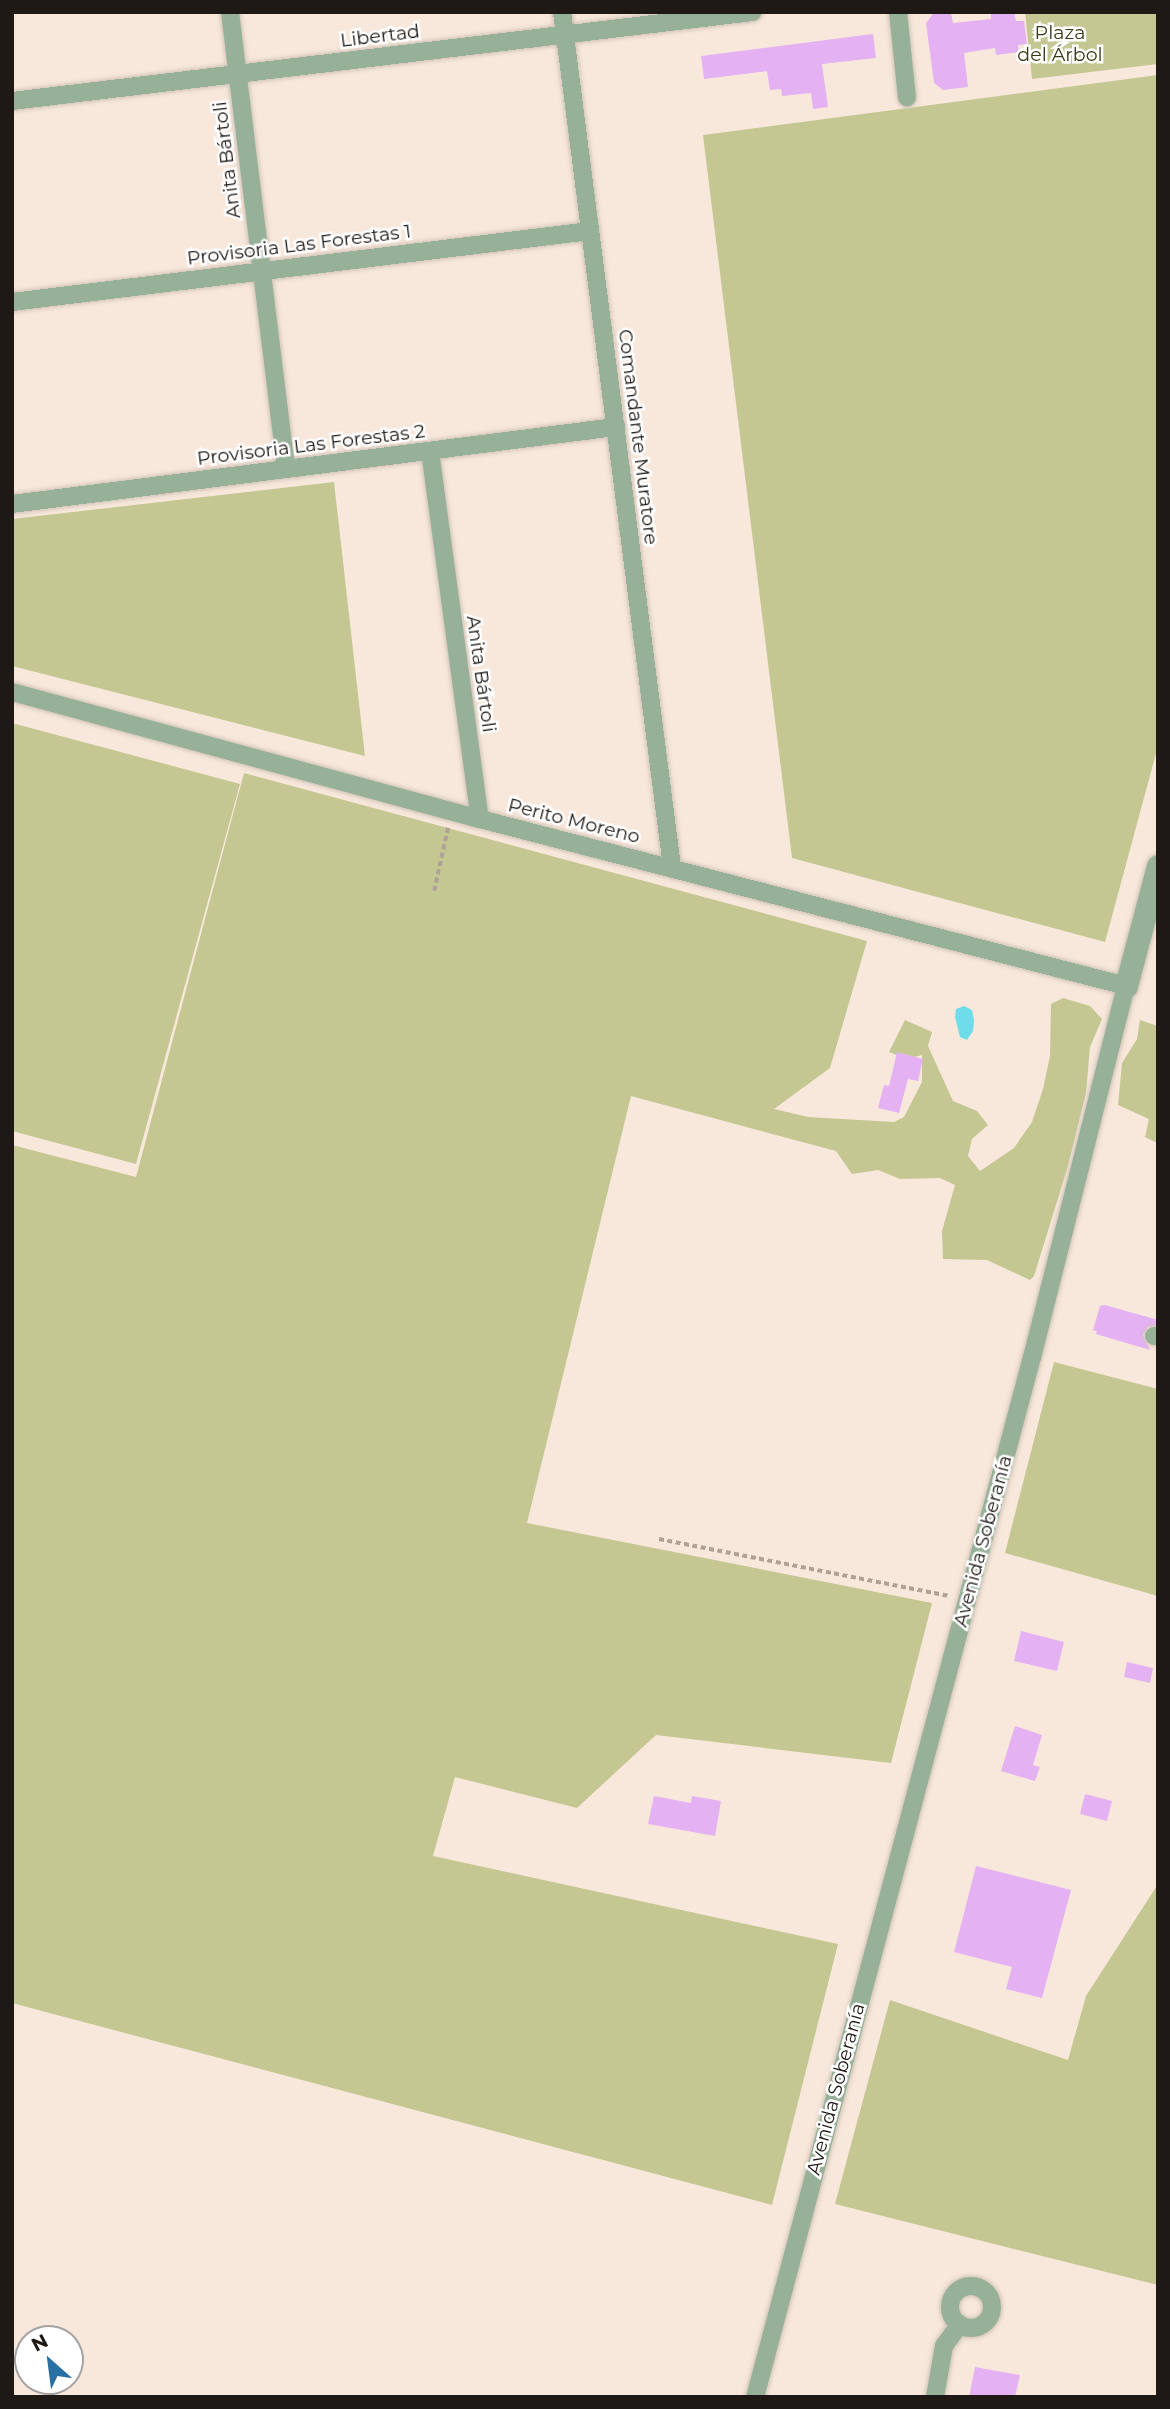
<!DOCTYPE html>
<html>
<head>
<meta charset="utf-8">
<style>
  body { margin:0 }
  #map { position:relative; width:1170px; height:2409px; overflow:hidden; background:#f8e8dc; font-family:Montserrat,sans-serif }
  div>[style] { position:absolute }
  .green>* { inset:0; background:#c4c791 }
  .water>* { inset:0; background:#6edde9 }
  .building>* { inset:0; background:#e4b2f2 }
  .path>* { height:3.5px; margin-top:-1.75px; transform-origin:0; background:repeating-linear-gradient(90deg,#aea298 0 5px,transparent 0 8.5px) }
  .roads { filter:drop-shadow(0 0 2px #d1c3b8) drop-shadow(0 0 2px #d1c3b8) }
  .minor>* { height:18px; margin:-9px; padding:0 9px; transform-origin:9px; border-radius:9px; background:#97b198 }
  .minor>.ring { margin:-9px; padding:0; box-sizing:content-box; background:none; border:18px solid #97b198; border-radius:50% }
  .tertiary>* { height:23px; margin:-11.5px; padding:0 11.5px; transform-origin:11.5px; border-radius:11.5px; background:#97b198 }
  span { translate:-50% -50%; white-space:nowrap; text-align:center; line-height:1.15; -webkit-text-stroke:5px #fff; paint-order:stroke }
  .park-label { font-size:19px; color:#3a3a18 }
  .street-label { font-size:19px; color:#1e1915 }
  .frame { position:absolute; inset:0; border:14px solid #1e1915; pointer-events:none }
  .north { position:absolute; left:14px; top:2325px; width:70px; height:70px; box-sizing:border-box; background:#fff; border:2px solid #a5a3a1; border-radius:50%; rotate:332deg; font-size:19px; font-weight:700; line-height:28px; text-align:center; color:#1e1915 }
  .north::after { content:''; display:block; margin:auto; width:24px; height:32px; background:#2870a4; clip-path:polygon(50% 0,100% 100%,50% 72%,0 100%) }
</style>
</head>
<body>
<div id="map">
  <div class="green">
    <div style="clip-path:polygon(1025px 12px,1158px 12px,1158px 64px,1032px 79px)"></div>
    <div style="clip-path:polygon(1158px 75px,1158px 746px,1105px 942px,792px 858px,703px 135px)"></div>
    <div style="clip-path:polygon(334px 482px,365px 756px,12px 666px,12px 519px)"></div>
    <div style="clip-path:polygon(12px 723px,240px 784px,136px 1164px,12px 1131px)"></div>
    <div style="clip-path:polygon(244px 773px,867px 941px,830px 1068px,774px 1109px,808px 1117px,894px 1122px,904px 1117px,922px 1082px,922px 1055px,906px 1059px,889px 1052px,905px 1020px,932px 1032px,928px 1046px,953px 1101px,977px 1111px,988px 1125px,972px 1139px,968px 1156px,980px 1171px,1014px 1148px,1032px 1122px,1043px 1089px,1050px 1056px,1051px 1004px,1063px 998px,1090px 1006px,1102px 1019px,1090px 1047px,1086px 1093px,1068px 1166px,1034px 1276px,1030px 1280px,987px 1260px,943px 1259px,942px 1231px,955px 1185px,940px 1178px,900px 1179px,878px 1170px,852px 1174px,836px 1151px,631px 1096px,527px 1523px,932px 1603px,891px 1763px,656px 1735px,577px 1808px,455px 1777px,433px 1856px,838px 1944px,772px 2205px,12px 2003px,12px 1145px,136px 1177px)"></div>
    <div style="clip-path:polygon(1140px 1020px,1158px 1026px,1158px 1141px,1155px 1142px,1145px 1137px,1149px 1119px,1118px 1105px,1122px 1063px,1137px 1039px)"></div>
    <div style="clip-path:polygon(1054px 1362px,1158px 1389px,1158px 1596px,1005px 1553px)"></div>
    <div style="clip-path:polygon(1158px 1884px,1158px 2285px,835px 2204px,890px 2000px,1068px 2060px,1086px 1996px)"></div>
  </div>
  <div class="water">
    <div style="clip-path:polygon(964px 1006px,972px 1010px,974px 1020px,973px 1031px,967px 1040px,960px 1037px,955px 1017px,956px 1009px)"></div>
  </div>
  <div class="building">
    <div style="clip-path:polygon(948px 12px,951px 12px,953px 23px,991px 19px,991px 14px,1014px 12px,1016px 21px,1024px 21px,1027px 44px,1018px 45px,1019px 52px,996px 55px,995px 48px,964px 53px,968px 87px,943px 90px,934px 83px,926px 23px,933px 14px)"></div>
    <div style="clip-path:polygon(873px 34px,876px 58px,822px 64px,828px 107px,813px 109px,811px 93px,782px 96px,781px 89px,770px 90px,767px 71px,704px 79px,701px 56px)"></div>
    <div style="clip-path:polygon(897px 1052px,923px 1059px,918px 1081px,908px 1079px,899px 1113px,878px 1108px,884px 1085px,889px 1086px)"></div>
    <div style="clip-path:polygon(1105px 1305px,1158px 1320px,1158px 1325px,1148px 1327px,1143px 1335px,1150px 1350px,1096px 1334px,1097px 1331px,1093px 1330px,1100px 1306px)"></div>
    <div style="clip-path:polygon(1021px 1631px,1064px 1642px,1057px 1671px,1014px 1661px)"></div>
    <div style="clip-path:polygon(1127px 1662px,1153px 1668px,1150px 1683px,1124px 1677px)"></div>
    <div style="clip-path:polygon(1015px 1726px,1042px 1735px,1033px 1765px,1040px 1767px,1035px 1781px,1001px 1771px)"></div>
    <div style="clip-path:polygon(1085px 1794px,1112px 1801px,1107px 1821px,1080px 1814px)"></div>
    <div style="clip-path:polygon(654px 1796px,691px 1803px,692px 1796px,721px 1801px,715px 1836px,648px 1824px)"></div>
    <div style="clip-path:polygon(976px 1866px,1071px 1890px,1042px 1998px,1006px 1989px,1012px 1967px,954px 1952px)"></div>
    <div style="clip-path:polygon(975px 2367px,1020px 2375px,1015px 2397px,969px 2397px)"></div>
  </div>
  <div class="path">
    <div style="left:434px;top:891px;width:66px;rotate:-77.7deg"></div>
    <div style="left:659px;top:1539px;width:296px;rotate:11.1deg"></div>
  </div>
  <div class="roads">
    <div class="minor">
      <div style="left:230px;top:12px;width:460px;rotate:83deg"></div>
      <div style="left:562px;top:12px;width:862px;rotate:82.67deg"></div>
      <div style="left:898px;top:12px;width:86px;rotate:84deg"></div>
      <div style="left:12px;top:101px;width:746px;rotate:-6.85deg"></div>
      <div style="left:12px;top:302px;width:582px;rotate:-7deg"></div>
      <div style="left:430px;top:451px;width:371px;rotate:82.3deg"></div>
      <div style="left:12px;top:504px;width:609px;rotate:-7.27deg"></div>
      <div style="left:12px;top:692px;width:485px;rotate:15.2deg"></div>
      <div style="left:480px;top:819px;width:667px;rotate:14.49deg"></div>
      <div style="left:1126px;top:986px;width:383px;rotate:104.2deg"></div>
      <div style="left:1032px;top:1357px;width:1076px;rotate:104.91deg"></div>
      <div style="left:1154px;top:1336px;width:4px"></div>
      <div class="ring" style="left:950px;top:2286px;width:24px;height:24px"></div>
      <div style="left:935px;top:2397px;width:52px;rotate:-80deg"></div>
      <div style="left:944px;top:2346px;width:27px;rotate:-54deg"></div>
    </div>
    <div class="tertiary">
      <div style="left:1126px;top:986px;width:124px;rotate:-75.1deg"></div>
    </div>
  </div>
  <div class="park-label">
    <span style="left:1060px;top:44px">Plaza<br>del Árbol</span>
  </div>
  <div class="street-label">
    <span style="left:380px;top:36px;rotate:-7deg">Libertad</span>
    <span style="left:227px;top:160px;rotate:-97deg">Anita Bártoli</span>
    <span style="left:299px;top:245px;rotate:-7deg">Provisoria Las Forestas 1</span>
    <span style="left:638px;top:437px;rotate:83deg">Comandante Muratore</span>
    <span style="left:311px;top:445px;rotate:-7deg">Provisoria Las Forestas 2</span>
    <span style="left:481px;top:674px;rotate:82deg">Anita Bártoli</span>
    <span style="left:574px;top:821px;rotate:14deg">Perito Moreno</span>
    <span style="left:983px;top:1541px;rotate:-75deg">Avenida Soberanía</span>
    <span style="left:836px;top:2089px;rotate:-75deg">Avenida Soberanía</span>
  </div>
  <div class="frame"></div>
  <div class="north">N</div>
</div>
</body>
</html>
